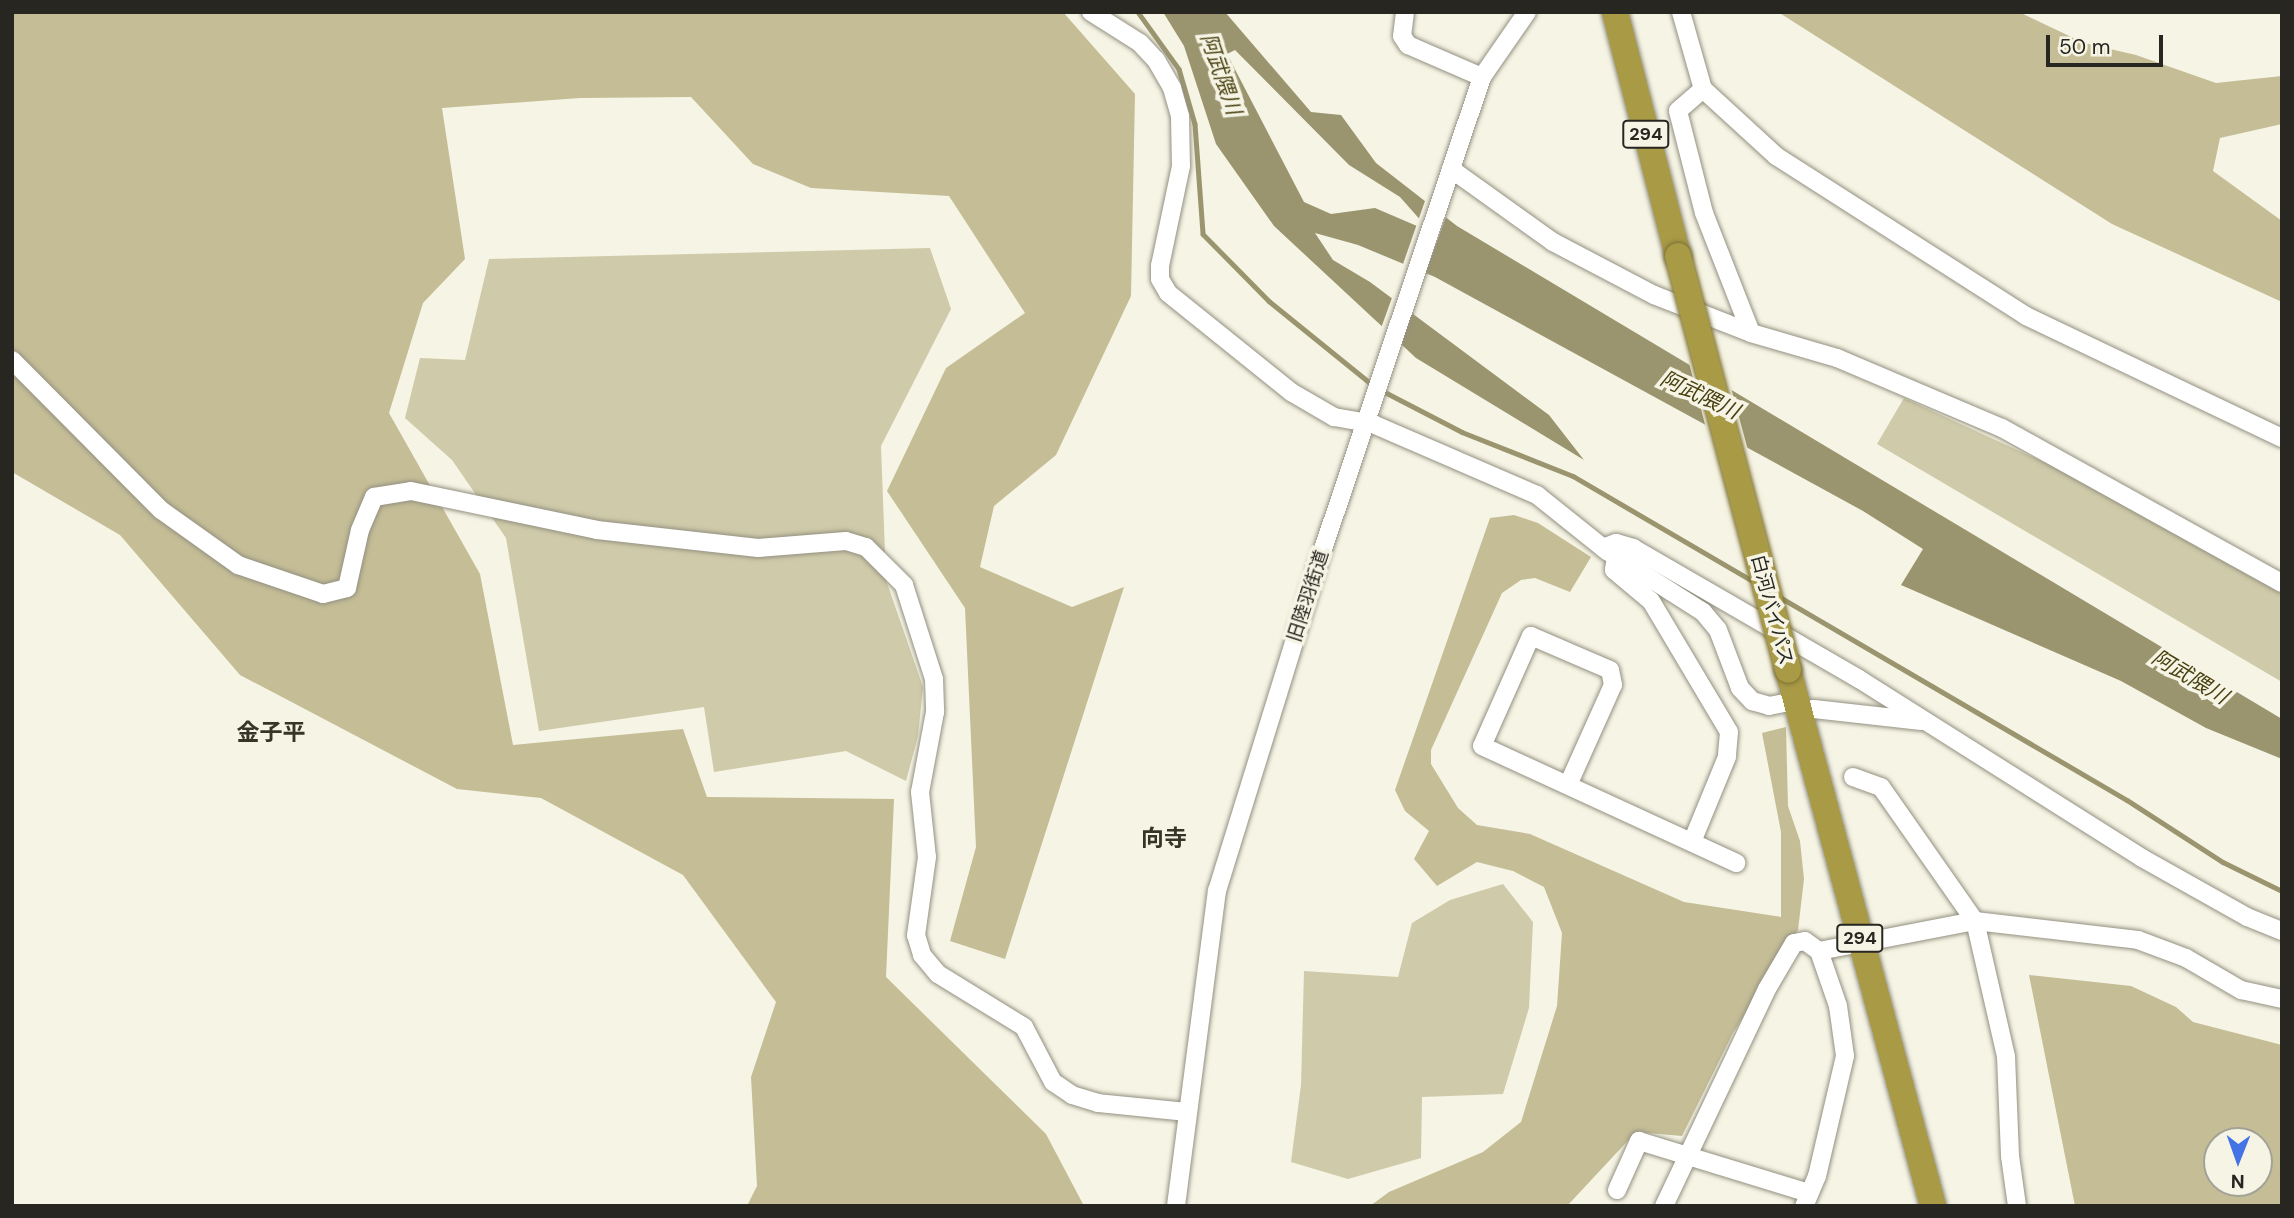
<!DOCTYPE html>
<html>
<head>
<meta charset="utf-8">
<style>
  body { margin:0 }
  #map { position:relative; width:2294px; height:1218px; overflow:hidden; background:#f6f4e4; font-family:"DM Sans","Noto Sans JP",sans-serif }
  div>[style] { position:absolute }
  .green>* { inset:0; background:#cfcaa9 }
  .forest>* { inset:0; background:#c4bd96 }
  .water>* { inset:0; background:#9b956f }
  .pier>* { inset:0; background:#f6f4e4 }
  .stream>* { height:4.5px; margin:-2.25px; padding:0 2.25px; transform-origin:2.25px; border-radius:2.25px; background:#9b956f }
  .roads { filter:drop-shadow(0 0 2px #939081) drop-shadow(0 0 2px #939081) }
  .minor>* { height:18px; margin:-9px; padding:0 9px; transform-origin:9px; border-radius:9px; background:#fff }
  .highway>* { height:26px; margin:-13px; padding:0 13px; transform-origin:13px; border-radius:13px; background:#a99a45 }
  .bridges { filter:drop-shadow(0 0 2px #7c7138) drop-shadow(0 0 2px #7c7138) }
  .highway-bridge>* { height:26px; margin:-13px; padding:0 13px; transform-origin:13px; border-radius:13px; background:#a99a45 }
  span { translate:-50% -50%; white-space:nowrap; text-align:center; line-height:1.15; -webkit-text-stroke:7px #f6f4e4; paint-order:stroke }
  .shield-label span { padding:2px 5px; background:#f6f4e4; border:2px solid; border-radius:5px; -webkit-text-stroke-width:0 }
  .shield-label { font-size:18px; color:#272621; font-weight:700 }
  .street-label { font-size:19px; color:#272621 }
  .water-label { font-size:21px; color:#473f0f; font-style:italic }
  .quarter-label { font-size:23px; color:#373528; font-weight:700 }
  .frame { position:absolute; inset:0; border:14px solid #272621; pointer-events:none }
  .north { position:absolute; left:2203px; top:1127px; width:70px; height:70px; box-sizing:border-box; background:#f6f4e4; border:2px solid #a3a296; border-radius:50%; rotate:181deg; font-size:19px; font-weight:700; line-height:28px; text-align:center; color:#272621 }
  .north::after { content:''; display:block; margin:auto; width:24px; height:32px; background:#4373e5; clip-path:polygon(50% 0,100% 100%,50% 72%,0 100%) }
  .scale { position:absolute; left:2046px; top:35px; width:117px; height:32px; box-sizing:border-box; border:4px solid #272621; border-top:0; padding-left:9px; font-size:21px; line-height:24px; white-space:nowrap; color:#272621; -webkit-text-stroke:5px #f6f4e4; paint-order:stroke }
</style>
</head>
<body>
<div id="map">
  <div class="green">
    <div style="clip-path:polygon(930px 248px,951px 309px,881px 446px,886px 580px,923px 687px,918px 736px,906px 781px,846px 751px,714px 772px,704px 707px,539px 731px,506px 538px,452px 460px,405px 418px,420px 358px,465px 360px,489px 259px)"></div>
    <div style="clip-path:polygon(1904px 398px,2111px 493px,2282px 589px,2282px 682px,1877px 444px)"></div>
    <div style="clip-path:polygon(1503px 884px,1533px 922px,1529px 1008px,1503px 1094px,1422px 1097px,1421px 1158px,1348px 1179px,1291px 1162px,1301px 1085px,1304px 971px,1398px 977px,1412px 923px,1450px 900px)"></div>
  </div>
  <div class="forest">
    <div style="clip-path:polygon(12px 12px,1063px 12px,1135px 94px,1131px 296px,1056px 455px,994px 506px,980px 567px,1072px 607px,1124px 587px,1005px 959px,950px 941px,976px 847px,965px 608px,887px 491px,946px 368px,1025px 313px,949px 196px,811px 188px,753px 164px,691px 97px,580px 98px,442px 108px,465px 259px,423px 303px,389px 413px,480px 574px,513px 745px,683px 729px,707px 797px,894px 799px,886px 977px,1046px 1134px,1084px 1206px,747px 1206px,757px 1186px,751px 1077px,776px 1002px,683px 875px,541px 798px,457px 789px,240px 675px,120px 535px,12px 472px)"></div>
    <div style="clip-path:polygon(1778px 12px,2019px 12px,2084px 43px,2136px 55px,2216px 83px,2282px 76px,2282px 124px,2220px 138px,2213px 171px,2282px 221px,2282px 302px,2112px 224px)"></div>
    <div style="clip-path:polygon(1514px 515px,1538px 523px,1591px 557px,1570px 592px,1535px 578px,1521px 580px,1502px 593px,1431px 750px,1431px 764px,1458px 808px,1477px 825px,1530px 834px,1684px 902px,1781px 917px,1781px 832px,1762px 733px,1786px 727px,1788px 806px,1800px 841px,1804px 879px,1798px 930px,1733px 1033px,1682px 1136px,1636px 1132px,1567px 1206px,1370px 1206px,1389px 1192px,1483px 1152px,1521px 1122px,1557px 1006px,1562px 933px,1544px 887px,1513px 871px,1477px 862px,1437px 886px,1414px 859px,1429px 831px,1405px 811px,1395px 790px,1490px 518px)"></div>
    <div style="clip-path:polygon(evenodd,2029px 975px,2131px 986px,2176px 1007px,2193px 1022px,2282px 1045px,2282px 1206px,2075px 1206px,2029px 975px,2217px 1141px,2259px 1141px,2259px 1183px,2217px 1183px,2217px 1141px)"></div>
  </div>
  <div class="water">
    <div style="clip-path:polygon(evenodd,1163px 12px,1225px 12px,1311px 112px,1341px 115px,1376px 163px,1457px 226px,2282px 719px,2282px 759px,2206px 728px,2121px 681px,1901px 585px,1923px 549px,1863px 511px,1435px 277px,1358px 245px,1315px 233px,1333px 260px,1370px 282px,1549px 415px,1584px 460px,1416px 358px,1274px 226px,1216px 144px,1184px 46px,1163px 12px,1235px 50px,1349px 165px,1400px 197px,1431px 232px,1375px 208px,1331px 214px,1304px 202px,1227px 54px,1235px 50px)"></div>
  </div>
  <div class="pier">
    <div style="clip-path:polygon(1426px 198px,1447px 214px,1424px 277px,1402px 267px)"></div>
    <div style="clip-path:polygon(1393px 295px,1413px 309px,1399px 348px,1380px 331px)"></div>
    <div style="clip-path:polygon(1688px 359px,1730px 384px,1749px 454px,1707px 432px)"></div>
  </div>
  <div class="stream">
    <div style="left:1138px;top:12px;width:70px;rotate:54.3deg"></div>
    <div style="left:1179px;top:69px;width:57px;rotate:73.8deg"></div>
    <div style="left:1195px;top:124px;width:110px;rotate:85.8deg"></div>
    <div style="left:1203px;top:234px;width:94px;rotate:45.4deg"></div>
    <div style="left:1269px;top:301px;width:135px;rotate:39deg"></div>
    <div style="left:1381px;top:390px;width:91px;rotate:27.4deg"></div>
    <div style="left:1462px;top:432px;width:119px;rotate:21.6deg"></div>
    <div style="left:1573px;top:476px;width:212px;rotate:30.3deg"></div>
    <div style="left:1778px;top:596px;width:404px;rotate:30.3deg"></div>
    <div style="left:2127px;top:800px;width:114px;rotate:32.9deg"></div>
    <div style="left:2223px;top:862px;width:66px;rotate:26.2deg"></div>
  </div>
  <div class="roads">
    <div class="minor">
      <div style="left:1091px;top:12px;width:58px;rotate:32.3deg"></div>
      <div style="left:1140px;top:43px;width:23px;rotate:47deg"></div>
      <div style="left:1156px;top:60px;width:32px;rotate:60deg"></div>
      <div style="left:1172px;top:88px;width:29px;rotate:74deg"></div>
      <div style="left:1180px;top:116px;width:50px;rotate:88.9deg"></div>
      <div style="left:1181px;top:166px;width:102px;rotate:101.9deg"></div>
      <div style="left:1160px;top:266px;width:13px;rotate:90deg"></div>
      <div style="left:1160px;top:279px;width:16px;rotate:60deg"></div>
      <div style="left:1168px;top:293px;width:158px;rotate:38.8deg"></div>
      <div style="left:1291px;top:392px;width:50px;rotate:30.2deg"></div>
      <div style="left:1334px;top:417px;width:40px;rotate:10deg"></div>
      <div style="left:1373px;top:424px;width:179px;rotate:23.4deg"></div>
      <div style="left:1537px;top:495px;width:90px;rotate:38.7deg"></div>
      <div style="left:1607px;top:551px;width:114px;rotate:32.4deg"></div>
      <div style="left:1703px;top:612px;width:23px;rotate:50deg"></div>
      <div style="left:1718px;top:630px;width:62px;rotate:69.2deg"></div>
      <div style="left:1740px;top:688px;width:18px;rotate:47deg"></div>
      <div style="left:1752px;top:701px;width:18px;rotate:16deg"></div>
      <div style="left:1769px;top:706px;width:26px;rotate:-11deg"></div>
      <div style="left:1405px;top:12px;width:24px;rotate:97deg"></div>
      <div style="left:1402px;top:36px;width:11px;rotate:56deg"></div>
      <div style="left:1408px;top:45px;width:81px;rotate:23.4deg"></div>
      <div style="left:1681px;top:12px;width:80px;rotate:74.1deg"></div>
      <div style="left:1703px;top:89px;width:99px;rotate:42.5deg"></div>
      <div style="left:1776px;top:156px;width:297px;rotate:32.6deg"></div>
      <div style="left:2026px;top:316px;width:284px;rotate:25.5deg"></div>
      <div style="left:1703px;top:89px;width:33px;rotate:139deg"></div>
      <div style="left:1678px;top:111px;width:105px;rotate:75.7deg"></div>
      <div style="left:1704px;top:213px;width:129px;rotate:68.6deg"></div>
      <div style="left:1451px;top:169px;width:125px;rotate:35.6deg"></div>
      <div style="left:1553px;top:242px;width:114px;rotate:27.7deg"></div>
      <div style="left:1654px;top:295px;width:104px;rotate:21.4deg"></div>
      <div style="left:1751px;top:333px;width:90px;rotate:16.2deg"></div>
      <div style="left:1837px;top:358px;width:179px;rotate:23deg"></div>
      <div style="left:2002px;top:428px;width:320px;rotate:29deg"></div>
      <div style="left:12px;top:360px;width:211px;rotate:45.2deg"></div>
      <div style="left:161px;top:510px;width:95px;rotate:35.5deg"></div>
      <div style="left:238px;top:565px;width:90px;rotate:18.8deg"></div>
      <div style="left:323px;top:594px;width:25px;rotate:-14deg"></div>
      <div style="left:347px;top:588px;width:59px;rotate:-77.4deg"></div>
      <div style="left:360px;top:530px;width:36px;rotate:-67deg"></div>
      <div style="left:374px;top:497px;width:37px;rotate:-9deg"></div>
      <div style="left:411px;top:491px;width:190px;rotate:11.8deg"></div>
      <div style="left:597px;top:530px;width:162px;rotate:6.4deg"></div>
      <div style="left:758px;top:548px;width:88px;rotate:-4.5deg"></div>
      <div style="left:846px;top:541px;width:21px;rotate:17deg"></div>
      <div style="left:866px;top:547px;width:54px;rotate:45deg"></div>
      <div style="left:904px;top:585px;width:99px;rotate:72.3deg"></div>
      <div style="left:934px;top:679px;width:33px;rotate:88deg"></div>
      <div style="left:935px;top:712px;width:81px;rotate:100.6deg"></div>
      <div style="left:920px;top:792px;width:65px;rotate:83.9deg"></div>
      <div style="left:927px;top:857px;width:79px;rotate:98deg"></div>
      <div style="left:916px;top:935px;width:21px;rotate:73deg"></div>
      <div style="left:922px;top:955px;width:25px;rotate:50deg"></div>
      <div style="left:938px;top:974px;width:101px;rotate:31.6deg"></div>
      <div style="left:1024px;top:1027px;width:62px;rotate:62.2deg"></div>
      <div style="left:1053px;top:1082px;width:23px;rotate:34deg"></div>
      <div style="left:1072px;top:1095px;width:27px;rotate:17deg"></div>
      <div style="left:1098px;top:1103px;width:88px;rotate:5.8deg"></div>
      <div style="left:1603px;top:548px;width:14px;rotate:-21deg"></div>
      <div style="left:1616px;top:543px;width:18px;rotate:16deg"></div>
      <div style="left:1633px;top:548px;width:261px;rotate:30.1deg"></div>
      <div style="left:1859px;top:679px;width:335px;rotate:32.3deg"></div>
      <div style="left:2142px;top:858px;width:120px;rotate:29.3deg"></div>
      <div style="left:2247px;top:917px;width:38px;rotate:22deg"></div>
      <div style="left:1616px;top:557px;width:13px;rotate:99deg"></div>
      <div style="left:1614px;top:570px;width:48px;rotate:40deg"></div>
      <div style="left:1651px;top:601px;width:152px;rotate:59.2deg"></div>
      <div style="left:1729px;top:732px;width:25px;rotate:95deg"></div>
      <div style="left:1727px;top:757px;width:92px;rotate:112.4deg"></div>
      <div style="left:1798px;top:712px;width:16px;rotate:-11deg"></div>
      <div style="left:1814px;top:709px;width:108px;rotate:6.4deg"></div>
      <div style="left:1853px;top:777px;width:30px;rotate:20deg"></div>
      <div style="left:1881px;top:787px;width:164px;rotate:55deg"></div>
      <div style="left:1975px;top:921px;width:139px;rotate:77.1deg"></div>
      <div style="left:2006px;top:1056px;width:100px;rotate:87.7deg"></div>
      <div style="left:2010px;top:1156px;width:50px;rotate:82deg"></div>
      <div style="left:1568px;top:785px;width:110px;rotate:-65.8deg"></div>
      <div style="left:1613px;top:685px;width:15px;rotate:-101deg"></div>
      <div style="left:1610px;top:670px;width:86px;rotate:-156.7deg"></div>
      <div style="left:1531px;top:636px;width:120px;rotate:114deg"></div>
      <div style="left:1482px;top:746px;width:280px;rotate:24.7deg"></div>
      <div style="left:1819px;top:951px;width:159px;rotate:-10.9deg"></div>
      <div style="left:1975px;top:921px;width:164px;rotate:6.6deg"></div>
      <div style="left:2138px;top:940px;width:51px;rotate:20.6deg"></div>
      <div style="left:2186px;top:958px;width:64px;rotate:30.2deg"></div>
      <div style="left:2241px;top:990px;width:42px;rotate:12.4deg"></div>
      <div style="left:1617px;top:1190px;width:54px;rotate:-65.8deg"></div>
      <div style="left:1639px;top:1141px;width:178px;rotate:17deg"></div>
      <div style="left:1176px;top:1206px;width:318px;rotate:-82.6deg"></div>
      <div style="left:1217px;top:891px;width:339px;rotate:-72.8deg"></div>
      <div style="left:1317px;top:567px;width:517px;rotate:-71.39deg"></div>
      <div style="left:1482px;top:77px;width:79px;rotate:-55.3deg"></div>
      <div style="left:1664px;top:1206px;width:240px;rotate:-64.6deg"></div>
      <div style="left:1767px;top:989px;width:53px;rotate:-59.6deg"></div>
      <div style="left:1794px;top:943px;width:11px;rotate:-10deg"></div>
      <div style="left:1805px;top:941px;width:17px;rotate:36deg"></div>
      <div style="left:1819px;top:951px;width:58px;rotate:70.9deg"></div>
      <div style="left:1838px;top:1006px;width:50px;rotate:82deg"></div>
      <div style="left:1845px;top:1056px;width:123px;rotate:103.1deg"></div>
      <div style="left:1817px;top:1176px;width:33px;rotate:113deg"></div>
    </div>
    <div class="highway">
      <div style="left:1615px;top:12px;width:252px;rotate:75.5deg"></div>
      <div style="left:1788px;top:670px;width:555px;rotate:74.86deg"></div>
    </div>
  </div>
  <div class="bridges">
    <div class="highway-bridge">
      <div style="left:1678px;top:256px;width:428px;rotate:75.1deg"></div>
    </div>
  </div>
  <div class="shield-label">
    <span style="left:1646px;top:134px">294</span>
    <span style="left:1860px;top:938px">294</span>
  </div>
  <div class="street-label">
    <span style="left:1308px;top:596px;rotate:-72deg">旧陸羽街道</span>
    <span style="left:1772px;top:610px;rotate:75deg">白河バイパス</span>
  </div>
  <div class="water-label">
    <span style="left:1221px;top:74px;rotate:71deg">阿武隈川</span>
    <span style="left:1700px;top:395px;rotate:25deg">阿武隈川</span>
    <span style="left:2190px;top:677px;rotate:31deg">阿武隈川</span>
  </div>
  <div class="quarter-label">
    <span style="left:271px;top:732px">金子平</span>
    <span style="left:1164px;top:838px">向寺</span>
  </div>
  <div class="frame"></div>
  <div class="north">N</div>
  <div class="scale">50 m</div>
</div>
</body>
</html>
